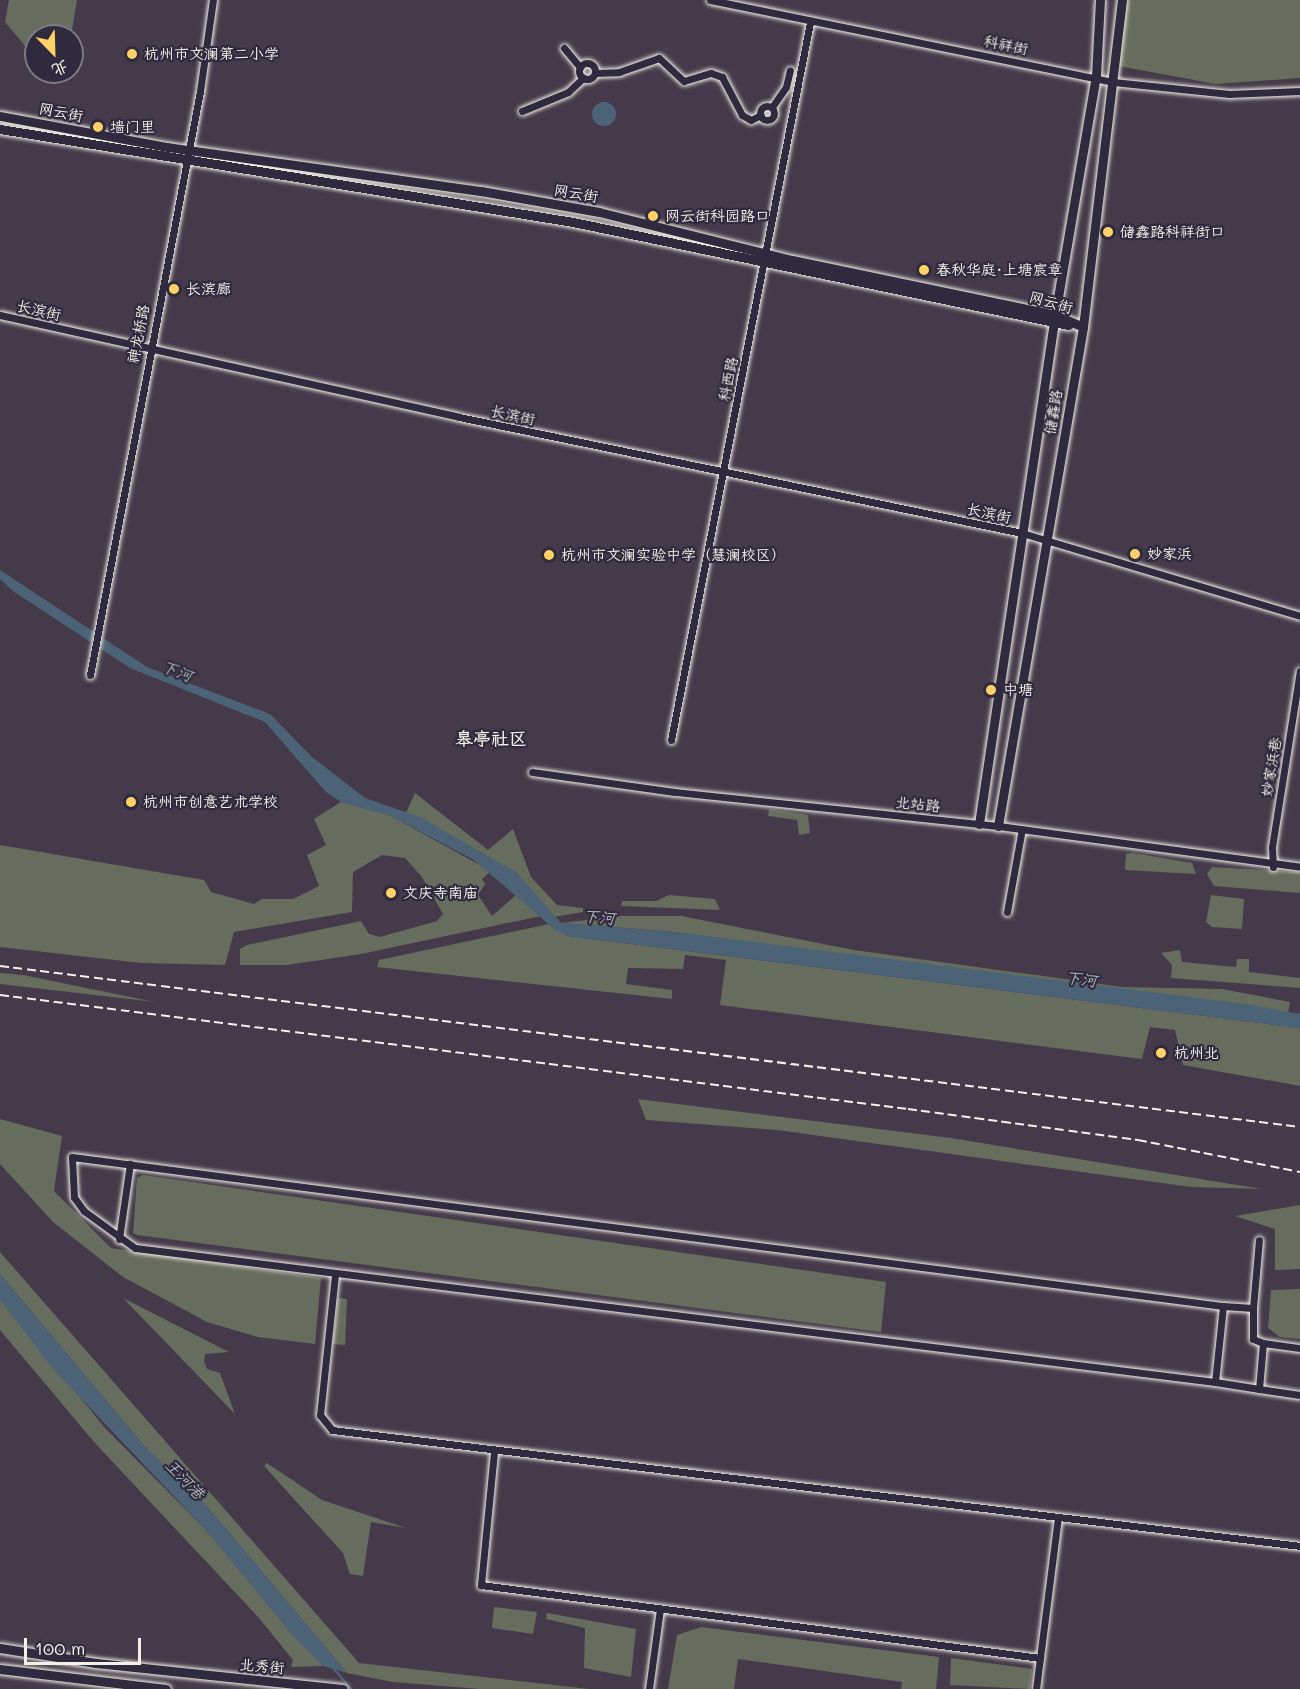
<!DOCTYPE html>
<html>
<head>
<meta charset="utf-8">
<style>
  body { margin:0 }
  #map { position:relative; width:1300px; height:1689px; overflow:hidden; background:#443a49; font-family:Mali,"LXGW WenKai TC",sans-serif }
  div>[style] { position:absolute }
  .green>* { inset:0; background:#666c5e }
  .water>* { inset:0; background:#4c6377 }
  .round { border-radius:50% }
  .stream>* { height:2px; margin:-1px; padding:0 1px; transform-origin:1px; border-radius:1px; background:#4c6377 }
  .roads { filter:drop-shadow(0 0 2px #f4f1e8) drop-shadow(0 0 2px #f4f1e8) }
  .street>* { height:7px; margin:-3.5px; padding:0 3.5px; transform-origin:3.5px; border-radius:3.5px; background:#2f2a3d }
  .street>.ring { margin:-3.5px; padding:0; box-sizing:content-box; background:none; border:7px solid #2f2a3d; border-radius:50% }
  .secondary>* { height:9px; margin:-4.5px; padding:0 4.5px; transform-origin:4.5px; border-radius:4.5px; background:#2f2a3d }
  .rail>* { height:2px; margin-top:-1px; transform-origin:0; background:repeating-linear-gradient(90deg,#f4f1e8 0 9px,transparent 0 13.5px) }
  .dots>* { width:16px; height:16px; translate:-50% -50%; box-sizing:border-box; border:3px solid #2f2a3d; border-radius:50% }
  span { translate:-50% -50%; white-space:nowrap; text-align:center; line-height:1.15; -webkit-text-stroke:4.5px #2f2a3d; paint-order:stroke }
  .street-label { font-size:15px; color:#f4f1e8 }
  .poi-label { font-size:15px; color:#f4f1e8 }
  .left { translate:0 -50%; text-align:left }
  .water-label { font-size:16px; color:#b1b8bb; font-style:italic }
  .quarter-label { font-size:18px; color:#f4f1e8; font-weight:700 }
  .north { position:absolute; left:24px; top:24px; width:60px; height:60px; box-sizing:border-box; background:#2f2a3d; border:2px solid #7e7a81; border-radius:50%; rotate:157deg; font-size:16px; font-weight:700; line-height:24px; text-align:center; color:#f4f1e8 }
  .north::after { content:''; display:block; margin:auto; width:21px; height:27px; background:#ffd166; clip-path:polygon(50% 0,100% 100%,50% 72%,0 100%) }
  .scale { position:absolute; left:24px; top:1638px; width:117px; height:27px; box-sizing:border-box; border:3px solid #f4f1e8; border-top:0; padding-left:8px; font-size:18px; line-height:21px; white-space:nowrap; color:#f4f1e8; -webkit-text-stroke:4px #2f2a3d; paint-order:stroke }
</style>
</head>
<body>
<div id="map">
  <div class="green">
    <div style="clip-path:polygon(9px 0,77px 0,71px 36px,36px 36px,36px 47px,25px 46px,5px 22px)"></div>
    <div style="clip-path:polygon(1128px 0,1300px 0,1300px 78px,1216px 84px,1118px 66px)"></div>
    <div style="clip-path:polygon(415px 793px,488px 850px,513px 829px,531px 877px,557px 905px,583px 908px,583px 912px,554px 917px,517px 873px,406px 813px)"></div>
    <div style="clip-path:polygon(341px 802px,389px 815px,491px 871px,482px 879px,485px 884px,478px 895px,492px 916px,517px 894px,541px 916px,361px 954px,287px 965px,240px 965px,240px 949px,247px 945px,361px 921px,369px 934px,380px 937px,437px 921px,443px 914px,422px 877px,405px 858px,382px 855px,353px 872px,352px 912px,234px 932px,225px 965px,141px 963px,0 947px,0 845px,204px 880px,211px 892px,254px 904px,262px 899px,293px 899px,319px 886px,307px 855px,326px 845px,314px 819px)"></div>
    <div style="clip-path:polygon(769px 809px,808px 815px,810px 833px,799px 835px,797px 820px,768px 816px)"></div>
    <div style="clip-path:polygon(1133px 853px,1192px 863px,1196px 874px,1125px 870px,1126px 854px)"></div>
    <div style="clip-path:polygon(1212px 867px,1300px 872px,1300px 893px,1214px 886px,1207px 874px)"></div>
    <div style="clip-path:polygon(669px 895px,715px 899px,720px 910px,621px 906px,622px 901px,656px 901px)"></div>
    <div style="clip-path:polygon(1211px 895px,1244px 899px,1242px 929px,1212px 927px,1206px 922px)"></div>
    <div style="clip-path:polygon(622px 916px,681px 916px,854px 950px,1122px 987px,1222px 989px,1290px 1002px,1288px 1013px,674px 932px,561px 923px)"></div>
    <div style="clip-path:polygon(549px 924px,568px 936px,1300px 1028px,1300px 1086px,1183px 1065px,1175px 1030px,1150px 1027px,1142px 1059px,720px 1005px,726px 960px,685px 955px,683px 969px,628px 968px,626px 984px,672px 990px,672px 999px,377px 967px,379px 960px)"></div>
    <div style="clip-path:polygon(1180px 950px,1182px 962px,1236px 967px,1237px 959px,1249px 959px,1249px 972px,1300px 978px,1300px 988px,1171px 978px,1172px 965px,1161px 953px)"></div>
    <div style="clip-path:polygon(0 973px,23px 975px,155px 1002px,0 984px)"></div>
    <div style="clip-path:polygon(638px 1099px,951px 1138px,1262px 1189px,1191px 1187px,777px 1130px,646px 1120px)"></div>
    <div style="clip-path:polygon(0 1119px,62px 1136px,54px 1191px,111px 1248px,321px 1278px,315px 1344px,258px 1337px,207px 1322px,123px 1277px,53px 1222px,0 1164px)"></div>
    <div style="clip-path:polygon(143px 1175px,886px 1282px,881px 1332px,137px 1235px,133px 1233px,137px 1178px)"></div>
    <div style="clip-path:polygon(1300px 1205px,1300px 1269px,1275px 1270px,1275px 1229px,1235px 1216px)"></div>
    <div style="clip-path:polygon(0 1252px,359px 1663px,589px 1689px,480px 1689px,393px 1682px,347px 1673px,210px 1510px,145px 1447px,0 1274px)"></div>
    <div style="clip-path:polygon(1300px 1289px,1300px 1339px,1280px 1337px,1268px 1328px,1271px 1290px)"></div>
    <div style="clip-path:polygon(123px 1298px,229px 1352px,205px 1354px,204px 1361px,207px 1369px,220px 1373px,235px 1414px)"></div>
    <div style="clip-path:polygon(338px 1298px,347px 1299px,345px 1345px,333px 1344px)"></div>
    <div style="clip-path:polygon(0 1299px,105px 1428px,206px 1530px,323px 1666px,291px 1667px,293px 1660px,258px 1617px,94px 1442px,0 1330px)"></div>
    <div style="clip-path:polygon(267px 1463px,322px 1500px,406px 1528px,371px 1522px,363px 1576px,350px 1574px,343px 1553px,264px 1466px)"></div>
    <div style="clip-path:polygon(494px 1607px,537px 1612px,533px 1634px,492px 1628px)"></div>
    <div style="clip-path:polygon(547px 1613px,636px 1629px,631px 1677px,584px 1668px,585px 1628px,546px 1619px)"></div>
    <div style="clip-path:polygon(701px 1627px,939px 1657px,936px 1689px,901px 1689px,902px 1682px,738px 1659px,734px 1689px,668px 1689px,677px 1635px)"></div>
    <div style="clip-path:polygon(951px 1658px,1032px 1669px,1030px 1689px,950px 1685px)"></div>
  </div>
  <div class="water">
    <div class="round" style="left:592px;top:102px;width:24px;height:24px"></div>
    <div style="clip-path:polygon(0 570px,147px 667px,270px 714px,312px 757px,365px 798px,420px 817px,517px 873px,561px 923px,674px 932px,1246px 1004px,1300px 1014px,1300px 1028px,568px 936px,554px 929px,474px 860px,389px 815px,341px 802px,326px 792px,265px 722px,130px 668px,13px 591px,0 579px)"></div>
    <div style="clip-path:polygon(0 1274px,145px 1447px,210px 1510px,347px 1673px,323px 1666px,292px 1635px,206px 1530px,52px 1368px,0 1299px)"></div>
  </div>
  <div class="stream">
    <div style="left:333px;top:1668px;width:28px;rotate:49deg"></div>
  </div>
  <div class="roads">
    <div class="street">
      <div style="left:710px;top:0;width:411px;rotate:11.5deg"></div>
      <div style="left:1113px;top:82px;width:117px;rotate:5.9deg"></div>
      <div style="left:1229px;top:94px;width:71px;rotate:-2.4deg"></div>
      <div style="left:564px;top:48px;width:25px;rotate:50deg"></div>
      <div class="ring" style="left:579px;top:63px;width:9px;height:9px"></div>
      <div style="left:595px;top:73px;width:24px;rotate:-2deg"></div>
      <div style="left:619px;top:72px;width:42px;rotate:-19.3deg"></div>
      <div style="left:659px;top:58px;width:34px;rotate:43deg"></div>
      <div style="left:684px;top:81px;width:28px;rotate:-17deg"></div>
      <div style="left:711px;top:73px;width:12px;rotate:20deg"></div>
      <div style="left:722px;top:77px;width:43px;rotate:62.2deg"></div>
      <div style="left:742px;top:115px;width:10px;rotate:29deg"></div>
      <div style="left:751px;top:120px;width:11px;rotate:-27deg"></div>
      <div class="ring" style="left:760px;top:106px;width:7px;height:7px"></div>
      <div style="left:772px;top:107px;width:24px;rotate:-55deg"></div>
      <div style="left:786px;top:87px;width:17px;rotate:-77deg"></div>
      <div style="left:522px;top:111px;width:50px;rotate:-22.4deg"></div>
      <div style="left:568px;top:92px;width:21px;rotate:-43deg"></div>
      <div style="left:0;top:315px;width:470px;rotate:12.5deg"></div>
      <div style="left:459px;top:417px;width:575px;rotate:11.64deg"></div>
      <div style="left:1022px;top:533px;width:290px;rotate:16.6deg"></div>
      <div style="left:90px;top:675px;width:594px;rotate:-79.33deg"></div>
      <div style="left:200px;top:91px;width:92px;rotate:-81.9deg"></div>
      <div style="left:671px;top:740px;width:731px;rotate:-79.04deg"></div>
      <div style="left:532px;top:772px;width:144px;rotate:8deg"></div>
      <div style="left:675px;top:792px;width:333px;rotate:6deg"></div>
      <div style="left:1006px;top:827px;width:297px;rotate:7.7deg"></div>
      <div style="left:1273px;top:867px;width:20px;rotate:-93deg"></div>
      <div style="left:1272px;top:847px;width:178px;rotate:-81deg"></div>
      <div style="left:1007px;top:912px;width:84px;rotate:-79.8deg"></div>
      <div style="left:119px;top:1239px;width:76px;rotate:-81.7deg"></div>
      <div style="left:335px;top:1275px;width:141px;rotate:96.1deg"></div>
      <div style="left:320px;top:1415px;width:19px;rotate:51deg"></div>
      <div style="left:332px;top:1430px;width:975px;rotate:6.83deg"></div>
      <div style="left:1253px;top:1308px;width:68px;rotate:-85deg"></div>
      <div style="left:1263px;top:1343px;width:37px;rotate:8deg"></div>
      <div style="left:1215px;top:1382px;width:1088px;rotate:-172.93deg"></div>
      <div style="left:135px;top:1248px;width:63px;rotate:-144deg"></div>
      <div style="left:84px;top:1211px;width:17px;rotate:-126deg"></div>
      <div style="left:74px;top:1197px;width:40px;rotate:-92.9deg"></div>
      <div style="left:72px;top:1157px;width:1161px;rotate:7.38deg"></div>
      <div style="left:1259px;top:1389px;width:46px;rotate:-85deg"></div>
      <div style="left:1263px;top:1343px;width:11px;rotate:-158deg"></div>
      <div style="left:1253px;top:1339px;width:31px;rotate:-90deg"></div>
      <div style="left:1253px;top:1308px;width:30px;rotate:-176deg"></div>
      <div style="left:1223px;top:1306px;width:76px;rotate:96deg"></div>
      <div style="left:1215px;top:1382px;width:45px;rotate:9deg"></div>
      <div style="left:1259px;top:1389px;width:41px;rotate:8.3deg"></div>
      <div style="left:494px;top:1452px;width:134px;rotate:95.6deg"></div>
      <div style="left:481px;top:1585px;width:564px;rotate:7.44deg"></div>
      <div style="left:649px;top:1689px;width:81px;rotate:-82.2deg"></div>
      <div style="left:1036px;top:1689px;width:172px;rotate:-82.7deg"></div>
    </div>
    <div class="secondary">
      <div style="left:0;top:116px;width:170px;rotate:10.5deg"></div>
      <div style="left:167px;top:147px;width:317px;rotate:8deg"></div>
      <div style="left:481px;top:191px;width:120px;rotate:10.1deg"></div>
      <div style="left:599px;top:212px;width:199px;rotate:14deg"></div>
      <div style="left:792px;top:260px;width:269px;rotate:11.8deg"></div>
      <div style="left:1055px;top:315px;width:30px;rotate:23deg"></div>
      <div style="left:0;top:129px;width:580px;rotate:9.22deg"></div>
      <div style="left:573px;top:222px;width:506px;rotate:11.75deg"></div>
      <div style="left:979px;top:824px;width:515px;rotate:-81.51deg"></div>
      <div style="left:1055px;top:315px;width:242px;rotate:-80.3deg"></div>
      <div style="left:1096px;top:76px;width:76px;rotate:-87deg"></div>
      <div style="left:998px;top:826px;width:506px;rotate:-80.33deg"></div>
      <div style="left:1083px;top:327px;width:329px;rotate:-83.2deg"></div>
      <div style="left:0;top:1648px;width:97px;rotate:8.9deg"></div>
      <div style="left:96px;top:1663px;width:248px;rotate:6deg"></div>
      <div style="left:0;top:1669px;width:167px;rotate:6.9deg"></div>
    </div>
  </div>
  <div class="rail">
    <div style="left:0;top:966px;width:1310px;rotate:7.06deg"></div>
    <div style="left:0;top:995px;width:915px;rotate:7.16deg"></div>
    <div style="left:908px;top:1109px;width:232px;rotate:7.7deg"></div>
    <div style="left:1138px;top:1140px;width:165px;rotate:11.2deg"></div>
  </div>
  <div class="dots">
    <div style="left:132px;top:54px;background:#ffd166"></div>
    <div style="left:98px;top:127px;background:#ffd166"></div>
    <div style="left:653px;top:216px;background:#ffd166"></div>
    <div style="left:1108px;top:232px;background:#ffd166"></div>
    <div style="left:924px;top:270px;background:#ffd166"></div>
    <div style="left:174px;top:289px;background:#ffd166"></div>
    <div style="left:1135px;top:554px;background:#ffd166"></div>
    <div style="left:549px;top:555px;background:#ffd166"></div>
    <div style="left:991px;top:690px;background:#ffd166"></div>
    <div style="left:131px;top:802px;background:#ffd166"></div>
    <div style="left:391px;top:893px;background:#ffd166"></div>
    <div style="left:1161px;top:1053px;background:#ffd166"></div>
  </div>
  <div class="street-label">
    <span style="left:1006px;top:45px;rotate:11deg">科祥街</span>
    <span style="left:61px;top:112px;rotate:11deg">网云街</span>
    <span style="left:576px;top:193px;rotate:10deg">网云街</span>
    <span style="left:1051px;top:302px;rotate:16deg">网云街</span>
    <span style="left:39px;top:310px;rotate:13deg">长滨街</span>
    <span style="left:138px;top:334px;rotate:-79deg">神龙桥路</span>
    <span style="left:728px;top:379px;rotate:-79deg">科西路</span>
    <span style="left:1053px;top:412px;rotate:-81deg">储鑫路</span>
    <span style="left:513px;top:415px;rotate:12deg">长滨街</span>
    <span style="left:989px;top:513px;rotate:12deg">长滨街</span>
    <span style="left:1271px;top:767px;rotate:-81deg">妙家浜巷</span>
    <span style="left:918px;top:804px;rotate:6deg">北站路</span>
    <span style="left:262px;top:1666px;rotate:5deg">北秀街</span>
  </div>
  <div class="poi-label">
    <span class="left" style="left:144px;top:54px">杭州市文澜第二小学</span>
    <span class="left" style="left:110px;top:127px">墙门里</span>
    <span class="left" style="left:665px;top:216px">网云街科园路口</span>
    <span class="left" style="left:1120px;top:232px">储鑫路科祥街口</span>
    <span class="left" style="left:936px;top:270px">春秋华庭·上塘宸章</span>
    <span class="left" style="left:186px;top:289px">长滨廊</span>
    <span class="left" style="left:1147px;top:554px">妙家浜</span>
    <span class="left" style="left:561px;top:555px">杭州市文澜实验中学（慧澜校区）</span>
    <span class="left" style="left:1003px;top:690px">中塘</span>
    <span class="left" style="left:143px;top:802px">杭州市创意艺术学校</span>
    <span class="left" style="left:403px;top:893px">文庆寺南庙</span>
    <span class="left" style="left:1174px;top:1053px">杭州北</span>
  </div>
  <div class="water-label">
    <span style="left:177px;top:671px;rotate:21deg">下河</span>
    <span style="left:599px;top:917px;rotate:5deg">下河</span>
    <span style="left:1081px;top:979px;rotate:7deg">下河</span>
    <span style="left:185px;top:1479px;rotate:46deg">王河港</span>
  </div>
  <div class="quarter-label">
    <span style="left:491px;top:738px">皋亭社区</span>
  </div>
  <div class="north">北</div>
  <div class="scale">100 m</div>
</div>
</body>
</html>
